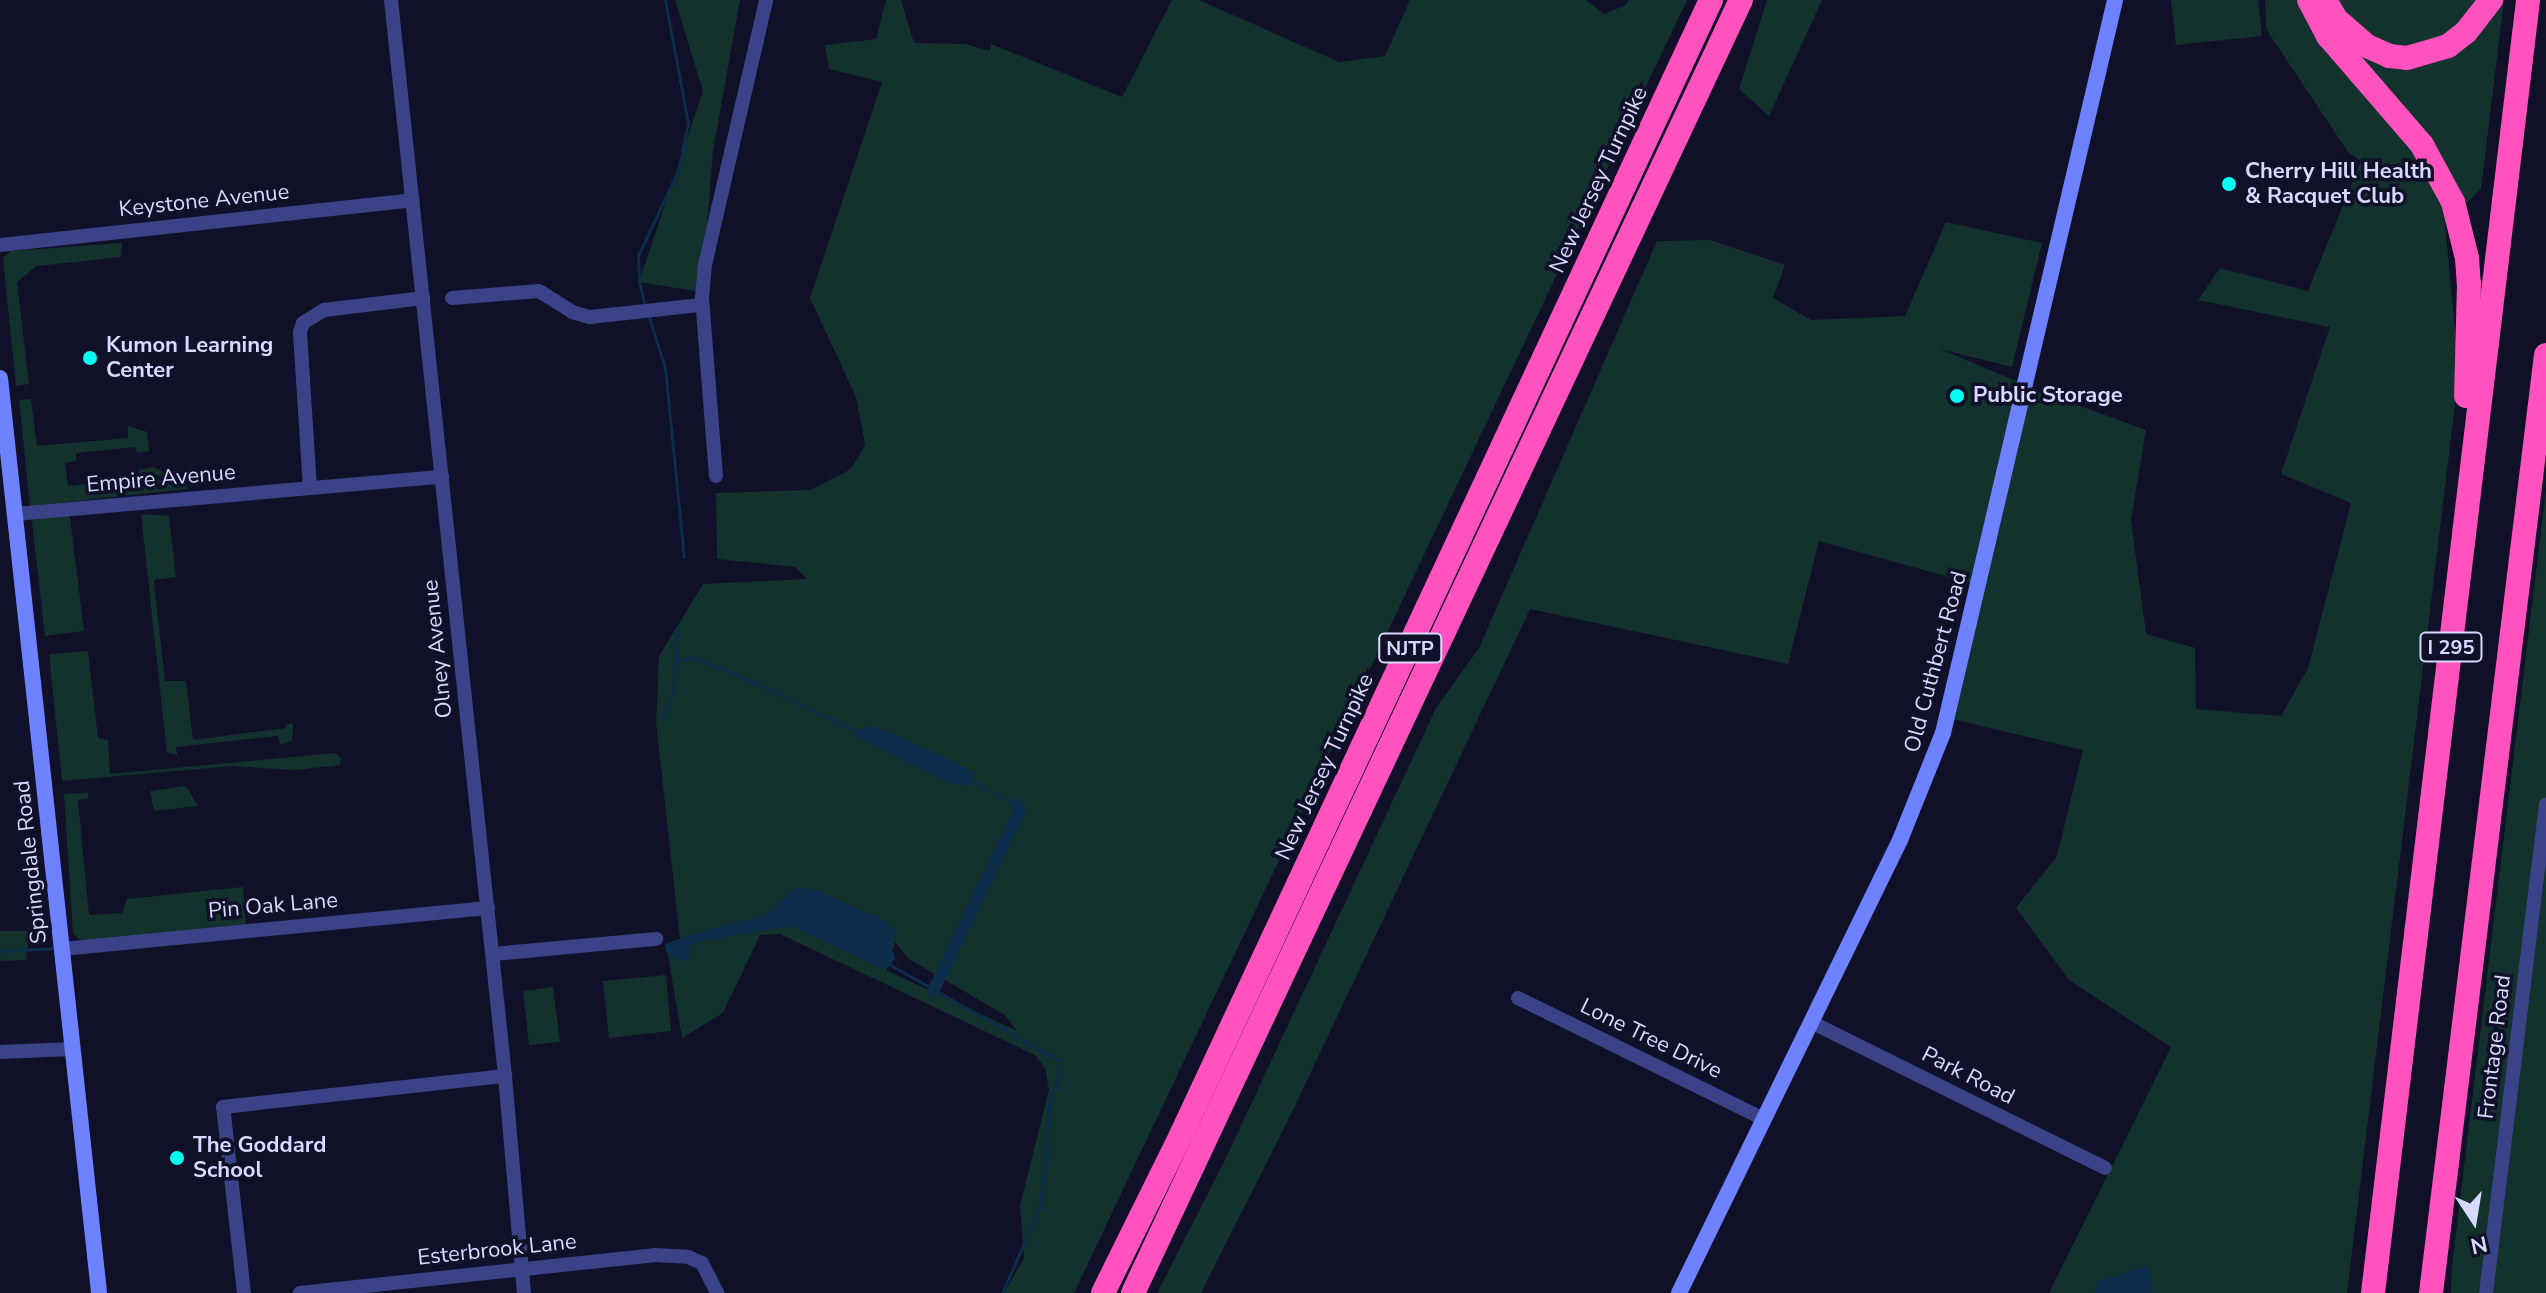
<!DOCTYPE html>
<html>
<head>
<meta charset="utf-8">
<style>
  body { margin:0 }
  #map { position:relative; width:2546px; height:1293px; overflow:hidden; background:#101028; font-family:"Nunito Sans",sans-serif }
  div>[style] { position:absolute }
  .green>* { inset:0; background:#13322d }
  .water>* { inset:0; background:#0c2d4b }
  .stream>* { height:3px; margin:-1.5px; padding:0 1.5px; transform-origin:1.5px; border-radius:1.5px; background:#0c2d4b }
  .canal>* { height:12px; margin:-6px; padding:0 6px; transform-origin:6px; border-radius:6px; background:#0c2d4b }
  .street>* { height:14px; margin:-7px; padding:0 7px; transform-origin:7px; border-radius:7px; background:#3b4388 }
  .secondary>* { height:16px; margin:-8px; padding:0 8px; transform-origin:8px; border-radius:8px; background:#6e81ff }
  .highway>* { height:24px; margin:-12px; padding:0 12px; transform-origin:12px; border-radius:12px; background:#ff52bf }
  .dots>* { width:22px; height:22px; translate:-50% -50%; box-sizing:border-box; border:4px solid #101028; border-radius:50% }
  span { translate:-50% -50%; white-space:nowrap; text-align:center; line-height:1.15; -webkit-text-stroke:7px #101028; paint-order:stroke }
  .shield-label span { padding:2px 6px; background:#101028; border:2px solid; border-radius:6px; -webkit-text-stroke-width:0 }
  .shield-label { font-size:20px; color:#d7d9ff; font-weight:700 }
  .poi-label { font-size:22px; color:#d7d9ff; font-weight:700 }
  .left { translate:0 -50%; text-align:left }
  .street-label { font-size:22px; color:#d7d9ff }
  .north { position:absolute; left:2434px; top:1181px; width:80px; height:80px; -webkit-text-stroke:6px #101028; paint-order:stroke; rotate:168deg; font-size:22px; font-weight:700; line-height:32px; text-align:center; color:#d7d9ff }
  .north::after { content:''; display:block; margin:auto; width:28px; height:36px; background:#d7d9ff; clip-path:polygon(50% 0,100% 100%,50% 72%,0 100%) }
</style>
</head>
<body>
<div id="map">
  <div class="green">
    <div style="clip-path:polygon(675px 0,740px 0,713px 151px,702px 292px,639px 282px,703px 91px)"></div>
    <div style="clip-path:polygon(evenodd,886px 0,901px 0,914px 43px,965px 44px,990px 51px,991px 44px,1122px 97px,1172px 0,1199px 0,1339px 62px,1385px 56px,1410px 0,1586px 0,1604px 14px,1626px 5px,1629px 0,1687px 0,1074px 1293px,1004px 1293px,1024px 1258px,1020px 1206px,1049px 1090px,1045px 1068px,1035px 1055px,780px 934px,760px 935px,723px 1013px,682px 1038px,666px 944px,680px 939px,656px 722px,659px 656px,703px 584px,807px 579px,795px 567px,717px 559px,716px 493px,810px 490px,851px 469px,865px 445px,856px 397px,810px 298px,882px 82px,829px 69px,825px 45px,876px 39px,886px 0,895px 942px,909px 959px,1005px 1015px,1017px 1031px,886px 970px,895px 942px)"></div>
    <div style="clip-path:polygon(1767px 0,1822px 0,1769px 116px,1739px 89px)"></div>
    <div style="clip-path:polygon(2171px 0,2258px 0,2262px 36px,2176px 45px)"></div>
    <div style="clip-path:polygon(2265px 0,2504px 0,2481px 189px,2445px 224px,2459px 372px,2347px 1293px,2049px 1293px,2171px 1047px,2069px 980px,2016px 908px,2057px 856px,2083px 750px,1948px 718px,1978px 585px,1819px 541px,1788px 664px,1530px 609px,1293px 1110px,1201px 1293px,1157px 1293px,1224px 1162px,1436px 708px,1479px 648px,1657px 241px,1710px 240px,1785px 265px,1773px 298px,1811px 320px,1905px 316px,1946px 222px,2042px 243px,2012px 367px,1940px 349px,2047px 394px,2146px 430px,2131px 520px,2146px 634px,2195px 648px,2196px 709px,2281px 716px,2308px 668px,2351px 503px,2281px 474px,2330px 327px,2198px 300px,2220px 268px,2308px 291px,2361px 161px,2348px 152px,2266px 29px)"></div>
    <div style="clip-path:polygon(122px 243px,121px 257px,37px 266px,17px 282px,29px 384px,16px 386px,3px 258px,11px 251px)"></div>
    <div style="clip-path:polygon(31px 399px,37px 446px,128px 438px,128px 426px,147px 432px,149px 451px,137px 453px,136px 447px,76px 453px,76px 461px,65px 463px,68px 486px,139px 478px,139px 470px,153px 467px,187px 482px,187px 489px,30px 506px,19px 400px)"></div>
    <div style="clip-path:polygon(2546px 490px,2546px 1293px,2451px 1293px,2452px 1266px)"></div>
    <div style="clip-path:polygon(69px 510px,84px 631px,45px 636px,31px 513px)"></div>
    <div style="clip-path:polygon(141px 514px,169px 516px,176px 577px,154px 580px,154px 584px,165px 681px,186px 681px,193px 740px,286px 728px,286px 725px,293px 723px,292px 741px,280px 745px,278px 736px,176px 747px,177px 755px,167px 753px)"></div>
    <div style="clip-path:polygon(88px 651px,98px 738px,108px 740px,110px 774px,336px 753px,341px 758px,340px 765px,296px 770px,232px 766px,62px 781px,49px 654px)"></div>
    <div style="clip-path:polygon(186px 786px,198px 806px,154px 811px,150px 791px)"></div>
    <div style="clip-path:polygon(88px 793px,88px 798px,78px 800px,89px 915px,122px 913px,127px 899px,243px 887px,246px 925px,82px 941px,73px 934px,64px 794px)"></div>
    <div style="clip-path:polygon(0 931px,29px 931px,26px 960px,0 961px)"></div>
    <div style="clip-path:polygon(666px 975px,671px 1031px,609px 1038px,603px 981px)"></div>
    <div style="clip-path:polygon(553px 987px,560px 1042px,529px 1045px,523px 991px)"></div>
  </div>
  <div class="water">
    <div style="clip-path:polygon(869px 726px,899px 736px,973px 772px,969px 786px,949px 783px,856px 736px,858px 730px)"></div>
    <div style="clip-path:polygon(797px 887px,816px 890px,888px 922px,897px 935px,891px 946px,895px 959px,886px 970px,791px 926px,695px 942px,689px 948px,689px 959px,678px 961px,666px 952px,665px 944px,706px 930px,765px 916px)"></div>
    <div style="clip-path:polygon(2144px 1266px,2149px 1269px,2152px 1293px,2095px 1293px,2098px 1282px)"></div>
  </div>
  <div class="stream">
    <div style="left:645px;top:307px;width:26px;rotate:-103deg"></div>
    <div style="left:639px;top:282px;width:26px;rotate:-92deg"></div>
    <div style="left:638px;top:256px;width:97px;rotate:-65deg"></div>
    <div style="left:679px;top:168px;width:46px;rotate:-78.7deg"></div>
    <div style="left:688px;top:123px;width:125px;rotate:-100.6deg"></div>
    <div style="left:648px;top:314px;width:57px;rotate:72.5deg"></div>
    <div style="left:665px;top:368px;width:190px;rotate:84.3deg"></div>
    <div style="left:675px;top:659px;width:19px;rotate:-3deg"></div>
    <div style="left:694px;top:658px;width:47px;rotate:21.1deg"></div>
    <div style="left:738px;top:675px;width:133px;rotate:25.4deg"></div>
    <div style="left:663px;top:717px;width:28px;rotate:-69deg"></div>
    <div style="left:673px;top:691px;width:63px;rotate:-86.4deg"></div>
    <div style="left:968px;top:779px;width:55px;rotate:28deg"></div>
    <div style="left:0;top:951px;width:56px;rotate:-3.1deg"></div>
    <div style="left:887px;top:963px;width:199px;rotate:29.5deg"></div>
    <div style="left:1060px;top:1061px;width:15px;rotate:90deg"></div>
    <div style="left:1060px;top:1076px;width:31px;rotate:111deg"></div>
    <div style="left:1049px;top:1105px;width:49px;rotate:92.3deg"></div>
    <div style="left:1047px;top:1154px;width:56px;rotate:98.3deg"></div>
    <div style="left:1039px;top:1209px;width:92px;rotate:113.8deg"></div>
  </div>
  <div class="canal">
    <div style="left:933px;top:991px;width:201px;rotate:-64.3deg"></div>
    <div style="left:1020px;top:810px;width:6px;rotate:-121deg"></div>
  </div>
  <div class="street">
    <div style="left:391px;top:0;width:1082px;rotate:83.95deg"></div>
    <div style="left:505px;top:1076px;width:218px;rotate:85deg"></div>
    <div style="left:0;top:245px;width:415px;rotate:-6.2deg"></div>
    <div style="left:452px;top:298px;width:87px;rotate:-4.6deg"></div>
    <div style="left:539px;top:291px;width:39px;rotate:32deg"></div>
    <div style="left:572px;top:312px;width:19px;rotate:16deg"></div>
    <div style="left:590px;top:317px;width:112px;rotate:-6.2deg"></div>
    <div style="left:716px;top:476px;width:179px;rotate:-94.5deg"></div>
    <div style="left:702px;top:298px;width:33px;rotate:-85deg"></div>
    <div style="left:705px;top:265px;width:272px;rotate:-77deg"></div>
    <div style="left:310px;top:488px;width:156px;rotate:-93.7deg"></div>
    <div style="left:300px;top:332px;width:9px;rotate:-72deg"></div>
    <div style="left:303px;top:323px;width:25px;rotate:-32deg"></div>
    <div style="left:324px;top:310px;width:100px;rotate:-6.9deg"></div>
    <div style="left:15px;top:514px;width:429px;rotate:-5deg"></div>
    <div style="left:62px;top:949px;width:428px;rotate:-5.5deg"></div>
    <div style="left:493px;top:954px;width:164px;rotate:-5.3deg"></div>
    <div style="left:1518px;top:998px;width:274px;rotate:26.2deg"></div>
    <div style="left:1811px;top:1022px;width:328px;rotate:26.4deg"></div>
    <div style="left:0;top:1052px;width:73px;rotate:-2.4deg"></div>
    <div style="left:244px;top:1293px;width:187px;rotate:-96.4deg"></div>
    <div style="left:223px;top:1107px;width:284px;rotate:-6.3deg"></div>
    <div style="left:300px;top:1293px;width:356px;rotate:-6.1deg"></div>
    <div style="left:654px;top:1255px;width:34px;rotate:3deg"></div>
    <div style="left:688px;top:1257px;width:15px;rotate:23deg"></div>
    <div style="left:702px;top:1263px;width:34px;rotate:63deg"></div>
    <div style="left:2486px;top:1293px;width:492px;rotate:-83deg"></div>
  </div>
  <div class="secondary">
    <div style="left:0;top:378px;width:920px;rotate:83.82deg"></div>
    <div style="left:1679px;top:1293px;width:504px;rotate:-63.99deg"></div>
    <div style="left:1900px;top:840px;width:115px;rotate:-68.1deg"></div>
    <div style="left:1943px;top:733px;width:753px;rotate:-76.79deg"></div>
  </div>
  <div class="highway">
    <div style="left:2309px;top:0;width:41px;rotate:62.2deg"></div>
    <div style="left:2328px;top:36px;width:144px;rotate:49.2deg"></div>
    <div style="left:2422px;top:145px;width:65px;rotate:61.5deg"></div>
    <div style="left:2453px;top:202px;width:58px;rotate:76deg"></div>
    <div style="left:2467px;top:258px;width:26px;rotate:86deg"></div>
    <div style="left:2469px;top:284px;width:112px;rotate:91.5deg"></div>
    <div style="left:2325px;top:0;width:22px;rotate:60deg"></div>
    <div style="left:2336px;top:19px;width:41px;rotate:41.1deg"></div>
    <div style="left:2367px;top:46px;width:24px;rotate:24deg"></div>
    <div style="left:2389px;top:56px;width:18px;rotate:6deg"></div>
    <div style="left:2407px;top:58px;width:43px;rotate:-16.3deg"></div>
    <div style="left:2448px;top:46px;width:23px;rotate:-38deg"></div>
    <div style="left:2466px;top:32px;width:41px;rotate:-52deg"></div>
    <div style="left:1103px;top:1293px;width:176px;rotate:-63.7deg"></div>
    <div style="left:1181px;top:1135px;width:1253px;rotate:-64.97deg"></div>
    <div style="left:1133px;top:1293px;width:1429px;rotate:-64.82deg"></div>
    <div style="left:2373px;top:1293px;width:1302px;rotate:-83.16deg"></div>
    <div style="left:2431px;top:1293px;width:945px;rotate:-83.01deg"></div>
  </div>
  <div class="dots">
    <div style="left:2229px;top:184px;background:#03fff2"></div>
    <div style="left:90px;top:358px;background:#03fff2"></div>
    <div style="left:1957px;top:396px;background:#03fff2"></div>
    <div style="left:177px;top:1158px;background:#03fff2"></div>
  </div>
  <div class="shield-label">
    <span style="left:2451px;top:647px">I 295</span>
    <span style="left:1410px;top:648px">NJTP</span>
  </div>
  <div class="poi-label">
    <span class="left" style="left:2245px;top:184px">Cherry Hill Health<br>&amp; Racquet Club</span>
    <span class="left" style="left:106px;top:358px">Kumon Learning<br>Center</span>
    <span class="left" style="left:1973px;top:396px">Public Storage</span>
    <span class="left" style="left:193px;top:1158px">The Goddard<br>School</span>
  </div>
  <div class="street-label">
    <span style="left:1599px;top:180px;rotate:-65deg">New Jersey Turnpike</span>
    <span style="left:204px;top:201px;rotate:-6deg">Keystone Avenue</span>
    <span style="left:161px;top:479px;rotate:-5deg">Empire Avenue</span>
    <span style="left:438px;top:649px;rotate:-96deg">Olney Avenue</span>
    <span style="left:1936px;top:662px;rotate:-75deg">Old Cuthbert Road</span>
    <span style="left:1325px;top:767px;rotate:-65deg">New Jersey Turnpike</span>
    <span style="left:31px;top:862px;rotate:-96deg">Springdale Road</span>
    <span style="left:273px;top:906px;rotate:-5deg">Pin Oak Lane</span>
    <span style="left:1651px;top:1039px;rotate:26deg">Lone Tree Drive</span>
    <span style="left:2495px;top:1047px;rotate:-83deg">Frontage Road</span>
    <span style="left:1968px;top:1076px;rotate:27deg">Park Road</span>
    <span style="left:497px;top:1250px;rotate:-6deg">Esterbrook Lane</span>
  </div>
  <div class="north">N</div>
</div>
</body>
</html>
